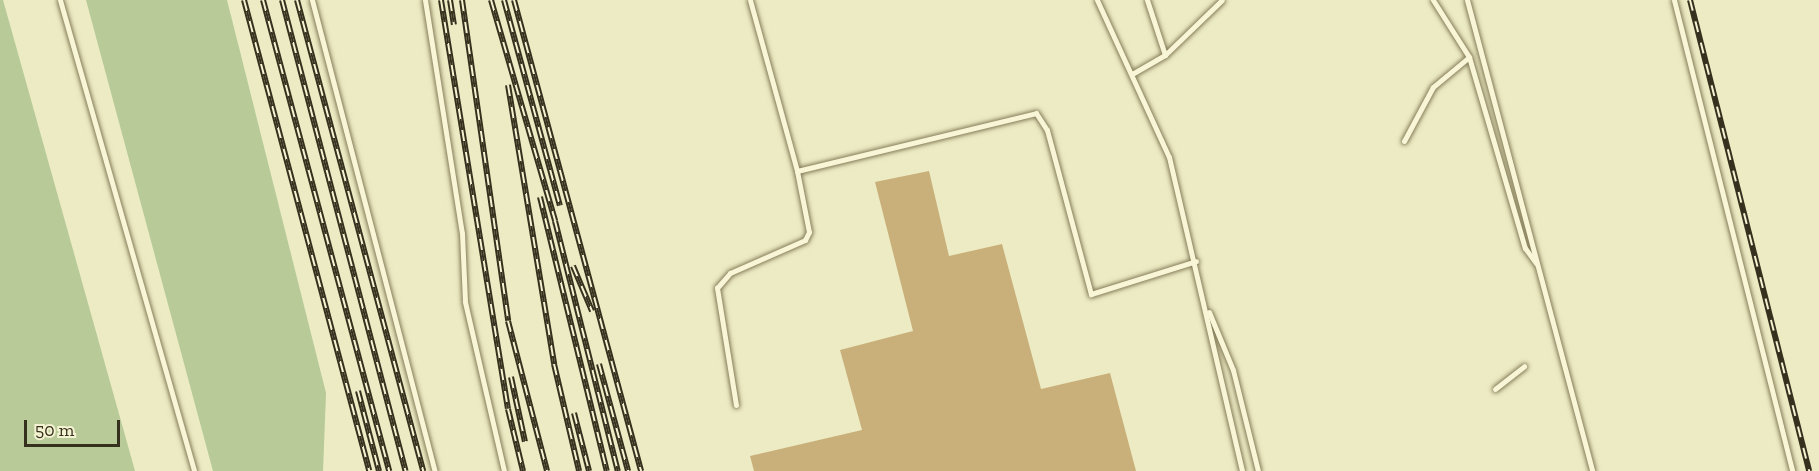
<!DOCTYPE html>
<html>
<head>
<meta charset="utf-8">
<style>
  body { margin:0 }
  #map { position:relative; width:1819px; height:471px; overflow:hidden; background:#ecebc3; font-family:"Zilla Slab",serif }
  div>[style] { position:absolute }
  .green>* { inset:0; background:#b7ca97 }
  .building>* { inset:0; background:#c9b07a }
  .roads { filter:drop-shadow(0 0 2px #867d5a) drop-shadow(0 0 2px #867d5a) }
  .lane>* { height:5px; margin:-2.5px; padding:0 2.5px; transform-origin:2.5px; border-radius:2.5px; background:#f8f6d6 }
  .rail>* { height:6px; margin-top:-3px; transform-origin:0; background:repeating-linear-gradient(90deg,#f4f3d2 0 11px,#36301e 0 22px); box-sizing:border-box; border-block:2px solid #36301e }
  span { translate:-50% -50%; white-space:nowrap; text-align:center; line-height:1.15; -webkit-text-stroke:6px #f4f3d2; paint-order:stroke }
  .scale { position:absolute; left:24px; top:420px; width:96px; height:27px; box-sizing:border-box; border:3px solid #36301e; border-top:0; padding-left:8px; font-size:18px; line-height:21px; white-space:nowrap; color:#36301e; -webkit-text-stroke:4px #f4f3d2; paint-order:stroke }
</style>
</head>
<body>
<div id="map">
  <div class="green">
    <div style="clip-path:polygon(0 0,3px 0,135px 471px,0 471px)"></div>
    <div style="clip-path:polygon(86px 0,227px 0,326px 393px,323px 471px,213px 471px)"></div>
  </div>
  <div class="building">
    <div style="clip-path:polygon(929px 171px,949px 256px,1002px 244px,1041px 389px,1110px 373px,1136px 471px,754px 471px,750px 456px,862px 430px,840px 350px,913px 331px,875px 182px)"></div>
  </div>
  <div class="roads">
    <div class="lane">
      <div style="left:60px;top:0;width:490px;rotate:74.1deg"></div>
      <div style="left:312px;top:0;width:487px;rotate:75.4deg"></div>
      <div style="left:425px;top:0;width:236px;rotate:81deg"></div>
      <div style="left:462px;top:233px;width:69px;rotate:87.5deg"></div>
      <div style="left:465px;top:302px;width:173px;rotate:77deg"></div>
      <div style="left:750px;top:0;width:177px;rotate:74.6deg"></div>
      <div style="left:797px;top:171px;width:246px;rotate:-13.6deg"></div>
      <div style="left:1036px;top:113px;width:20px;rotate:57deg"></div>
      <div style="left:1047px;top:130px;width:170px;rotate:75deg"></div>
      <div style="left:1091px;top:294px;width:110px;rotate:-17.4deg"></div>
      <div style="left:1097px;top:0;width:173px;rotate:65.4deg"></div>
      <div style="left:1169px;top:157px;width:322px;rotate:76.9deg"></div>
      <div style="left:1433px;top:0;width:67px;rotate:57.7deg"></div>
      <div style="left:1469px;top:57px;width:199px;rotate:73.7deg"></div>
      <div style="left:1525px;top:248px;width:19px;rotate:54deg"></div>
      <div style="left:1467px;top:0;width:487px;rotate:75.1deg"></div>
      <div style="left:1674px;top:0;width:486px;rotate:75.9deg"></div>
      <div style="left:1165px;top:55px;width:79px;rotate:-44deg"></div>
      <div style="left:1132px;top:74px;width:38px;rotate:-30deg"></div>
      <div style="left:1165px;top:55px;width:58px;rotate:-108.1deg"></div>
      <div style="left:1404px;top:141px;width:61px;rotate:-61.8deg"></div>
      <div style="left:1433px;top:87px;width:47px;rotate:-39.8deg"></div>
      <div style="left:1209px;top:312px;width:63px;rotate:67.5deg"></div>
      <div style="left:1233px;top:370px;width:104px;rotate:76.1deg"></div>
      <div style="left:1495px;top:389px;width:37px;rotate:-38deg"></div>
      <div style="left:736px;top:405px;width:119px;rotate:-99.2deg"></div>
      <div style="left:717px;top:288px;width:20px;rotate:-49deg"></div>
      <div style="left:730px;top:273px;width:82px;rotate:-23.7deg"></div>
      <div style="left:805px;top:240px;width:9px;rotate:-63deg"></div>
      <div style="left:809px;top:232px;width:62px;rotate:-101.1deg"></div>
    </div>
  </div>
  <div class="rail">
    <div style="left:244px;top:0;width:487px;rotate:75.1deg"></div>
    <div style="left:263px;top:0;width:488px;rotate:75deg"></div>
    <div style="left:282px;top:0;width:487px;rotate:75.3deg"></div>
    <div style="left:297px;top:0;width:488px;rotate:75deg"></div>
    <div style="left:441px;top:0;width:414px;rotate:80.7deg"></div>
    <div style="left:508px;top:409px;width:64px;rotate:76.4deg"></div>
    <div style="left:450px;top:0;width:25px;rotate:81deg"></div>
    <div style="left:462px;top:0;width:324px;rotate:81.8deg"></div>
    <div style="left:508px;top:321px;width:155px;rotate:75.4deg"></div>
    <div style="left:491px;top:0;width:230px;rotate:73.8deg"></div>
    <div style="left:555px;top:221px;width:258px;rotate:75.9deg"></div>
    <div style="left:504px;top:0;width:213px;rotate:74.8deg"></div>
    <div style="left:514px;top:0;width:488px;rotate:74.9deg"></div>
    <div style="left:1690px;top:0;width:486px;rotate:75.8deg"></div>
    <div style="left:508px;top:85px;width:283px;rotate:80.6deg"></div>
    <div style="left:554px;top:364px;width:110px;rotate:76.8deg"></div>
    <div style="left:540px;top:197px;width:282px;rotate:76.3deg"></div>
    <div style="left:573px;top:266px;width:49px;rotate:67.1deg"></div>
    <div style="left:599px;top:364px;width:111px;rotate:74.8deg"></div>
    <div style="left:511px;top:377px;width:66px;rotate:77.8deg"></div>
    <div style="left:358px;top:391px;width:83px;rotate:75.3deg"></div>
    <div style="left:574px;top:413px;width:60px;rotate:75.5deg"></div>
  </div>
  <div class="scale">50 m</div>
</div>
</body>
</html>
